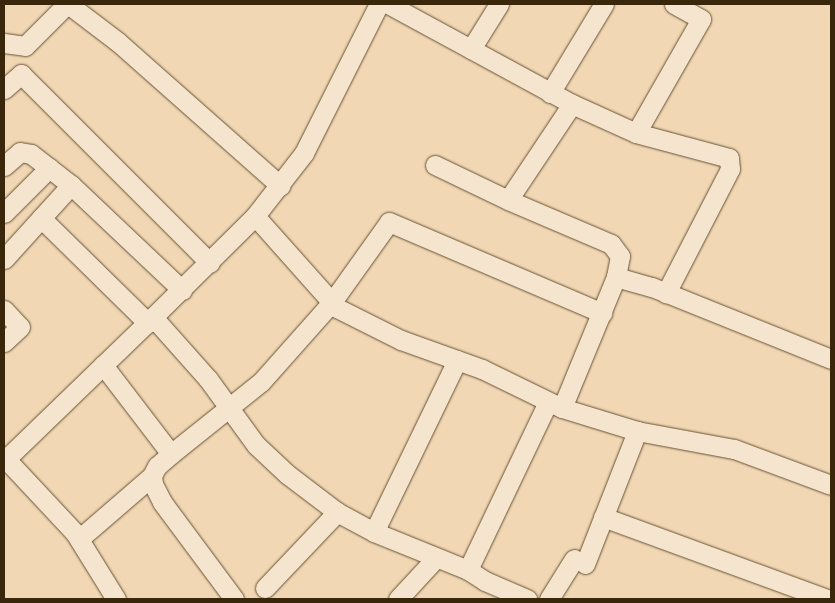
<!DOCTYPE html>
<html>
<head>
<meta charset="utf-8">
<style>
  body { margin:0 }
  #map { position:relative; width:835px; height:603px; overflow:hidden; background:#f1d7b3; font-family:"IM FELL Double Pica",serif }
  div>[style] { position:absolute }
  .roads { filter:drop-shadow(0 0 1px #675235) drop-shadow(0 0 1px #675235) }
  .street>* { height:19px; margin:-9.5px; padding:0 9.5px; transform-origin:9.5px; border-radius:9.5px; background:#f6e5ce }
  span { translate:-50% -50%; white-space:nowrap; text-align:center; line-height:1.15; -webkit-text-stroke:4.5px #f6e5ce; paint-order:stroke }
  .frame { position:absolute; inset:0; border:5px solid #39260b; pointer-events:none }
</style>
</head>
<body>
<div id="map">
  <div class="roads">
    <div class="street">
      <div style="left:68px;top:4px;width:63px;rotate:37.2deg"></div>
      <div style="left:118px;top:42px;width:217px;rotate:41.5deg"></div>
      <div style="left:388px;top:4px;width:209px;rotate:28.5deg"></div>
      <div style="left:572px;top:104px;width:70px;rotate:24.4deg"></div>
      <div style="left:636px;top:133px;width:131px;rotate:-60.3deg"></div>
      <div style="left:701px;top:19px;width:31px;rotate:-151deg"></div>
      <div style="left:4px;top:43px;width:21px;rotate:8deg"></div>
      <div style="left:25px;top:46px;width:59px;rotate:-45deg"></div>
      <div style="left:471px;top:49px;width:53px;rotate:-58.1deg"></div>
      <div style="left:4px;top:89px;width:23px;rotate:-41deg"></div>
      <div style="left:21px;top:74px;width:267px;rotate:45deg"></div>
      <div style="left:550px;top:93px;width:104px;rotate:-58.8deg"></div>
      <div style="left:572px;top:104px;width:115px;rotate:123.7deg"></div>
      <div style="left:508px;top:200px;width:112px;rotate:23.1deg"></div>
      <div style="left:611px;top:244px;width:15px;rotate:53deg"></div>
      <div style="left:620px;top:256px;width:21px;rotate:101deg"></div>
      <div style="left:636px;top:133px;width:96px;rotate:15deg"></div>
      <div style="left:729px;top:158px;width:11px;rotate:85deg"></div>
      <div style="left:730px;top:169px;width:140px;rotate:117.3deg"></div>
      <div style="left:435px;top:165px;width:81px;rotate:25.6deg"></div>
      <div style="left:4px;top:166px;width:21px;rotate:-41deg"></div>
      <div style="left:20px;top:152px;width:11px;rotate:10deg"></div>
      <div style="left:31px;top:154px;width:51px;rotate:37.8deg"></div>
      <div style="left:71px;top:185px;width:153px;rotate:43.4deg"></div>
      <div style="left:4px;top:213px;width:64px;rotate:-45deg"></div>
      <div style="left:255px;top:216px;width:80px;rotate:-52.1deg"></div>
      <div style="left:304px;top:153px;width:167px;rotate:-63.3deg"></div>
      <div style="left:41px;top:218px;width:150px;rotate:44.5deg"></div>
      <div style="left:4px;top:259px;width:100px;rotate:-47.8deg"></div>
      <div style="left:4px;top:310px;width:23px;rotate:47deg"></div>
      <div style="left:20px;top:327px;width:22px;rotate:137deg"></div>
      <div style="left:103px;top:365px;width:112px;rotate:52.6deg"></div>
      <div style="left:171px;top:454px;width:115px;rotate:-38.7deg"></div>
      <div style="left:261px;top:382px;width:107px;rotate:-48.4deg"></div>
      <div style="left:332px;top:302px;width:98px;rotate:-54.5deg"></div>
      <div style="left:389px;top:222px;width:232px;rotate:23.1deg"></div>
      <div style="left:548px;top:402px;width:186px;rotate:115.5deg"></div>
      <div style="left:468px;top:570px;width:101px;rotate:-158deg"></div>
      <div style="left:374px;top:532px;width:42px;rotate:-151.6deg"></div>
      <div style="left:337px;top:512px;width:63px;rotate:-142.8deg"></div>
      <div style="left:287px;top:474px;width:42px;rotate:-136.9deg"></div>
      <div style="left:256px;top:445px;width:82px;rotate:-126deg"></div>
      <div style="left:208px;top:379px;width:83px;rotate:-131.6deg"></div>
      <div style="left:153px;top:317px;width:144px;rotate:-44.7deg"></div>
      <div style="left:255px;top:216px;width:123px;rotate:48.3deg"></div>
      <div style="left:337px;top:308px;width:72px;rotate:26.6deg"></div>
      <div style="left:401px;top:340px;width:86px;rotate:19.7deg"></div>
      <div style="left:482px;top:369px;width:89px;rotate:26deg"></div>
      <div style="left:562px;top:408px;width:78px;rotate:17deg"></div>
      <div style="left:637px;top:431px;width:99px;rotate:10.5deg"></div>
      <div style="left:734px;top:449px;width:103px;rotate:20.4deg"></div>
      <div style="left:562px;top:408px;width:142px;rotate:-67.6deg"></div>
      <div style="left:616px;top:277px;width:37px;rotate:16deg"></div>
      <div style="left:652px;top:287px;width:193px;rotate:21.9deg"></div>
      <div style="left:171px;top:454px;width:18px;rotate:139deg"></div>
      <div style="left:157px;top:466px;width:11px;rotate:117deg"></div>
      <div style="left:152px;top:476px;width:8px;rotate:83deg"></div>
      <div style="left:153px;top:484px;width:20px;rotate:63deg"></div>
      <div style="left:162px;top:502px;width:121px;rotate:53.4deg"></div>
      <div style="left:4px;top:457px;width:104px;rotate:46.9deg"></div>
      <div style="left:75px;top:533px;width:78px;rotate:58.2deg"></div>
      <div style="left:6px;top:459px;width:204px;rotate:-44deg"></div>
      <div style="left:603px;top:517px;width:239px;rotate:20.1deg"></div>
      <div style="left:374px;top:532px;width:191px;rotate:-64.2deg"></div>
      <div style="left:79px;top:539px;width:96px;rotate:-40.8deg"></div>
      <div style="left:585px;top:564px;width:143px;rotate:-68.6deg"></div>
      <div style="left:468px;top:570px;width:20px;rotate:33deg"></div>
      <div style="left:485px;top:581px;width:46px;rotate:23.2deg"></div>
      <div style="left:265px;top:588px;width:105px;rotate:-46.5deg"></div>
      <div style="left:398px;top:599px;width:56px;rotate:-47.2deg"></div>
      <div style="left:549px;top:599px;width:47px;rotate:-58deg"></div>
    </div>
  </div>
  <div class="frame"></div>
</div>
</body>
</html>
